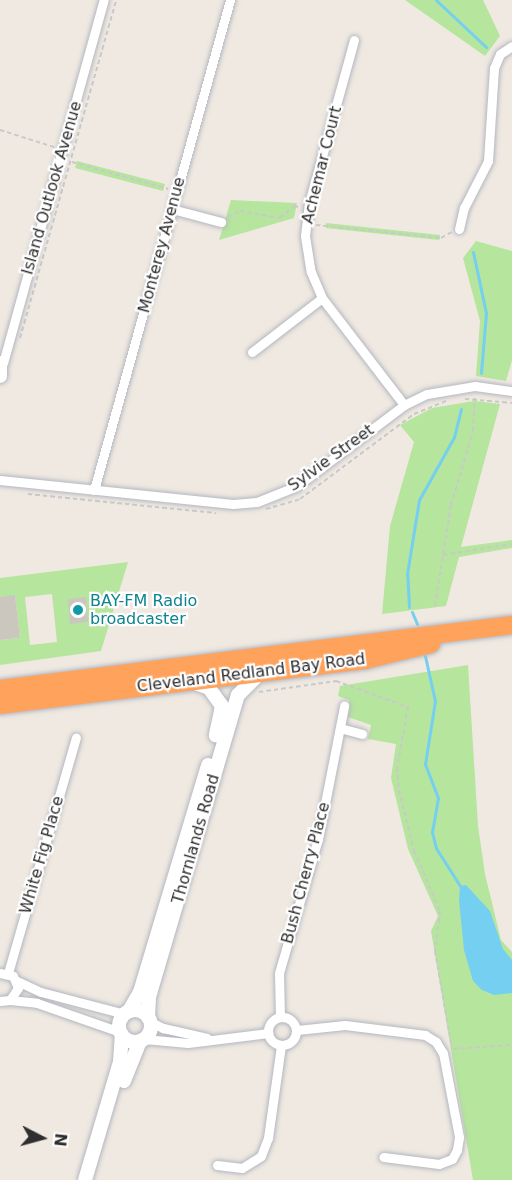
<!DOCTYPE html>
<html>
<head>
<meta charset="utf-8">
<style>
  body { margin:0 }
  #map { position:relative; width:512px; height:1180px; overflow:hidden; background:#efe9e1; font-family:"DejaVu Sans",sans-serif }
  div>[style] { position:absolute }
  .green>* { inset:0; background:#b6e59e }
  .water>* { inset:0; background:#75cff0 }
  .stream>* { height:3px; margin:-1.5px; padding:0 1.5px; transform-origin:1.5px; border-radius:1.5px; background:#75cff0 }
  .building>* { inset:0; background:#cbc7bf }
  .path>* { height:2px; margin-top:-1px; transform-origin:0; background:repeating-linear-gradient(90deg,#c9c9c9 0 4.5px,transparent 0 7.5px) }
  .roads { filter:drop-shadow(0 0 2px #b4b7c1) drop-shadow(0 0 2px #b4b7c1) }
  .street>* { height:9px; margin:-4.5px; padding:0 4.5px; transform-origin:4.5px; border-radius:4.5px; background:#fff }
  .street>.ring { margin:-4.5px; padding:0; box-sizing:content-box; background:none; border:9px solid #fff; border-radius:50% }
  .secondary>* { height:14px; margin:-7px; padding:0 7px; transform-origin:7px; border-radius:7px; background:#fff }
  .secondary>.ring { margin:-7px; padding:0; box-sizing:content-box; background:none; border:14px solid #fff; border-radius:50% }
  .highway>* { height:18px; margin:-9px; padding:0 9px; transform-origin:9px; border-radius:9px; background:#ffa35c }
  .dots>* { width:16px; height:16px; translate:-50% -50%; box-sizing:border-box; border:3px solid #fff; border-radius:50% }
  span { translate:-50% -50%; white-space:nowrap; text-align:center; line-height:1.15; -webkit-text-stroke:4.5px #fff; paint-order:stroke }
  .street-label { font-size:16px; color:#2e2e2e }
  .culture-label { font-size:16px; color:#0d838f }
  .left { translate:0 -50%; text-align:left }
  .north { position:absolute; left:12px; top:1108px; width:60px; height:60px; -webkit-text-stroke:4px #fff; paint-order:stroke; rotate:96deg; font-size:16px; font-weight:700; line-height:24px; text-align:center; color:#2e2e2e }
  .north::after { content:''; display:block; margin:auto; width:21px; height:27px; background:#2e2e2e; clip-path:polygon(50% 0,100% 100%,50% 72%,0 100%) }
</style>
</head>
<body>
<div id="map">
  <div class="green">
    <div style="clip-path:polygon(405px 0,483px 0,500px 36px,485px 56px)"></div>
    <div style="clip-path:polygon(77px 161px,165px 184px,163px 191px,75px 168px)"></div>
    <div style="clip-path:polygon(231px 200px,297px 203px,294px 218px,219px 240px)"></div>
    <div style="clip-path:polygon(326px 223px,440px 235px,439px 240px,326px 228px)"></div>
    <div style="clip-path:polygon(476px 241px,512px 251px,512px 360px,506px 381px,476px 376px,480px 321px,463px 258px)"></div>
    <div style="clip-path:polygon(474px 401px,500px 404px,461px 547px,512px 540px,512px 548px,459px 557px,446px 606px,382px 614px,390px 526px,414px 442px,400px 425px,432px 408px)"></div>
    <div style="clip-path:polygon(evenodd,128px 562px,101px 651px,0 665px,0 640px,20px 638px,15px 596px,0 597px,0 578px,128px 562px,52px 594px,57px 642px,30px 645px,25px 597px,52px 594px)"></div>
    <div style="clip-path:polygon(468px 665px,478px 826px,485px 874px,501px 940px,512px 952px,512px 1180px,473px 1180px,431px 931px,438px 916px,408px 849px,391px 778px,396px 744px,368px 739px,371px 725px,348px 717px,349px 700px,338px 696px,340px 686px)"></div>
  </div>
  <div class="water">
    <div style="clip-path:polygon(466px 885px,490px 911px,503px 949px,512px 960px,512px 993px,494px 995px,482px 990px,473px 981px,464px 950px,459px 900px,460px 886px)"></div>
  </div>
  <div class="stream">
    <div style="left:436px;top:0;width:69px;rotate:43.2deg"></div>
    <div style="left:473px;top:252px;width:62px;rotate:78deg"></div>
    <div style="left:486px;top:313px;width:60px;rotate:94.8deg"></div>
    <div style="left:409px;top:607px;width:33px;rotate:-93deg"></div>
    <div style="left:407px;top:574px;width:75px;rotate:-80.8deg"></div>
    <div style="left:419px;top:500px;width:72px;rotate:-60.9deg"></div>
    <div style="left:454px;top:437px;width:29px;rotate:-76deg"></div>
    <div style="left:412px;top:612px;width:13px;rotate:67deg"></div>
    <div style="left:425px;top:656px;width:46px;rotate:77.5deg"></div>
    <div style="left:435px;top:701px;width:64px;rotate:99deg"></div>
    <div style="left:425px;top:764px;width:36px;rotate:69deg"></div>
    <div style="left:438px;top:798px;width:35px;rotate:100deg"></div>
    <div style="left:432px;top:832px;width:16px;rotate:76deg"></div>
    <div style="left:436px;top:848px;width:45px;rotate:57.7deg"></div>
  </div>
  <div class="building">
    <div style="clip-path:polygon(15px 595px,20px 638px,0 640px,0 597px)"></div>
    <div style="clip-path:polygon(86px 597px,88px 622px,70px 624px,68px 599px)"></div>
  </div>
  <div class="path">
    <div style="left:0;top:130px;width:57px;rotate:17.5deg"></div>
    <div style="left:72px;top:162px;width:100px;rotate:15.7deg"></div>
    <div style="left:228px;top:217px;width:13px;rotate:-27deg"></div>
    <div style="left:240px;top:211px;width:41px;rotate:9.9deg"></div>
    <div style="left:280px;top:218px;width:18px;rotate:-41deg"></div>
    <div style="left:294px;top:206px;width:5px;rotate:11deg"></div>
    <div style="left:316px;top:225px;width:126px;rotate:5.9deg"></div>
    <div style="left:441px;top:238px;width:13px;rotate:-29deg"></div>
    <div style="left:20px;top:338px;width:351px;rotate:-74.1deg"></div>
    <div style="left:465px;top:399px;width:47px;rotate:4.9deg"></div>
    <div style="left:28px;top:494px;width:189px;rotate:5.8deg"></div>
    <div style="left:266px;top:509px;width:35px;rotate:-16deg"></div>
    <div style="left:300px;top:499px;width:142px;rotate:-36.7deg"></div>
    <div style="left:414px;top:414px;width:35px;rotate:-22deg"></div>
    <div style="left:443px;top:555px;width:70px;rotate:-9.1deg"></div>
    <div style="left:435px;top:606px;width:102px;rotate:-81deg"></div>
    <div style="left:451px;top:505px;width:77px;rotate:-73.4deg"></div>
    <div style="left:473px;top:431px;width:33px;rotate:-87deg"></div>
    <div style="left:259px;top:692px;width:78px;rotate:-8.1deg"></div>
    <div style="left:336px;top:681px;width:77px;rotate:19.9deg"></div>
    <div style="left:408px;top:707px;width:62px;rotate:100.2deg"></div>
    <div style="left:397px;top:768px;width:22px;rotate:85deg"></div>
    <div style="left:399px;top:790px;width:63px;rotate:76.2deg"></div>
    <div style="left:414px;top:851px;width:65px;rotate:66.6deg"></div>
    <div style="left:440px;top:911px;width:40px;rotate:97.1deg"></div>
    <div style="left:435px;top:951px;width:98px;rotate:80.1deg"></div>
    <div style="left:453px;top:1049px;width:59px;rotate:-3.9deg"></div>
  </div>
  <div class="roads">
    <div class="street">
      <div style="left:354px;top:40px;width:169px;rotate:105.4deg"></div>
      <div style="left:309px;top:203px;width:33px;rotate:97deg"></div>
      <div style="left:305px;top:236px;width:36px;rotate:81deg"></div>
      <div style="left:311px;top:272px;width:28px;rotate:67deg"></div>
      <div style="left:322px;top:298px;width:135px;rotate:52.5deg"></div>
      <div style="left:172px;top:209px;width:51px;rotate:14.9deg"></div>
      <div style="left:459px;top:229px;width:22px;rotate:-77deg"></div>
      <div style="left:464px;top:208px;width:53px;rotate:-62.9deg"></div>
      <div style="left:488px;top:161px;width:93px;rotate:-86.3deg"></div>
      <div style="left:494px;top:68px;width:15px;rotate:-67deg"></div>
      <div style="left:500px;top:54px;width:14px;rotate:-34deg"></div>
      <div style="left:252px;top:352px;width:88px;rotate:-37.6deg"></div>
      <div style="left:3px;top:363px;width:377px;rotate:-74.5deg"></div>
      <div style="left:0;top:480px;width:234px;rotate:5.9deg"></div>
      <div style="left:233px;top:504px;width:24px;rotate:-5deg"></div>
      <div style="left:257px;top:502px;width:43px;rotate:-21.8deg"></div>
      <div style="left:297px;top:486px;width:134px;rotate:-37.1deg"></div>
      <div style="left:404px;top:405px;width:25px;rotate:-26deg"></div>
      <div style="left:427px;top:394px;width:49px;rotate:-9.5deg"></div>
      <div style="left:475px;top:386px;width:37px;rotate:8deg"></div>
      <div style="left:94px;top:490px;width:509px;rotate:-74.49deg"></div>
      <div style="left:340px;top:728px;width:23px;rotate:15deg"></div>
      <div style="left:0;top:973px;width:13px;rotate:13deg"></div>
      <div style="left:13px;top:976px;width:13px;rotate:67deg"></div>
      <div style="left:18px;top:988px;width:14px;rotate:124deg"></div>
      <div style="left:10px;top:1000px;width:10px;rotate:174deg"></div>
      <div style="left:8px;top:973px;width:245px;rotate:-73.9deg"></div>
      <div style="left:17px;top:981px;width:26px;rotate:25deg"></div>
      <div style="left:41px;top:992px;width:86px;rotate:14.8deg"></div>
      <div style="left:10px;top:1000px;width:27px;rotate:6deg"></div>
      <div style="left:37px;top:1003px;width:88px;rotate:19.3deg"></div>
      <div class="ring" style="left:268px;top:1017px;width:19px;height:19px"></div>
      <div style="left:280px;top:1017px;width:44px;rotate:-91.3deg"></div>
      <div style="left:279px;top:973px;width:140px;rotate:-73.8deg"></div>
      <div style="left:318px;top:839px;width:136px;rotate:-78.9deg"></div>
      <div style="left:149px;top:1021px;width:16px;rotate:27deg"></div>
      <div style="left:163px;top:1028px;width:45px;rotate:12.8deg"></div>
      <div style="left:297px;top:1030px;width:48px;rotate:-5.9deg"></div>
      <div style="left:345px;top:1025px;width:81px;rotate:7.1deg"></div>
      <div style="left:425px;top:1035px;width:13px;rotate:32deg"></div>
      <div style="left:436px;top:1042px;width:13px;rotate:58deg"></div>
      <div style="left:443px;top:1053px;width:86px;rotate:79.2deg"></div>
      <div style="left:459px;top:1137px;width:13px;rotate:99deg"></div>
      <div style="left:457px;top:1150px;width:10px;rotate:119deg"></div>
      <div style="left:452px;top:1159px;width:14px;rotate:159deg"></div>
      <div style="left:439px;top:1164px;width:56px;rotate:-172.9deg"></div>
      <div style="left:144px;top:1039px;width:44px;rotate:5.2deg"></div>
      <div style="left:188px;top:1043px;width:81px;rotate:-7.1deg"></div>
      <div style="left:217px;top:1165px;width:25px;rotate:7deg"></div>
      <div style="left:242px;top:1168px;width:22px;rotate:-32deg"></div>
      <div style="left:261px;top:1156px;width:19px;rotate:-69deg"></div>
      <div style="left:268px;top:1138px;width:94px;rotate:-82deg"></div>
    </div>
    <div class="secondary">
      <div style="left:0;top:363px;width:13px;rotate:90deg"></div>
      <div style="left:192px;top:682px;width:18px;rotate:19deg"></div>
      <div style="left:209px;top:688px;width:22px;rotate:54deg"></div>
      <div style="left:222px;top:706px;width:30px;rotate:102deg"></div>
      <div class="ring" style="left:119px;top:1010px;width:18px;height:18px"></div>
      <div style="left:129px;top:1011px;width:22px;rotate:-60deg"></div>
      <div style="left:140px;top:992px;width:237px;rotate:-73.3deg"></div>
      <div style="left:148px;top:1017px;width:20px;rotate:-87deg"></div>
      <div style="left:149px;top:997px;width:315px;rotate:-73.6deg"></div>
      <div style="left:238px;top:695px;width:30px;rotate:-45deg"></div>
      <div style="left:124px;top:1081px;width:43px;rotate:-68.2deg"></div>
      <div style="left:85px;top:1180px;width:123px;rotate:-73.5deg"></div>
      <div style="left:120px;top:1062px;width:27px;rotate:-86deg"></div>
    </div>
    <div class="highway">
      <div style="left:0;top:689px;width:516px;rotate:-7.13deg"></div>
      <div style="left:0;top:705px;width:368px;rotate:-7deg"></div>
      <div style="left:365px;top:660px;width:68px;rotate:-13.6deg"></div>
    </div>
  </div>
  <div class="dots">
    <div style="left:78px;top:610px;background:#0f9aa8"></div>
  </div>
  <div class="street-label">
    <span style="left:322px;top:165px;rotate:-76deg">Achemar Court</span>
    <span style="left:52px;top:188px;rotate:-74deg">Island Outlook Avenue</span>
    <span style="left:162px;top:245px;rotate:-75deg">Monterey Avenue</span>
    <span style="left:331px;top:458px;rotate:-36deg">Sylvie Street</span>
    <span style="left:251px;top:673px;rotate:-7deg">Cleveland Redland Bay Road</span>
    <span style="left:196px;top:839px;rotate:-74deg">Thornlands Road</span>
    <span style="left:42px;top:855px;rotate:-74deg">White Fig Place</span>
    <span style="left:306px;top:873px;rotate:-75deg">Bush Cherry Place</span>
  </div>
  <div class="culture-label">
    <span class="left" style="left:90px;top:610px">BAY-FM Radio<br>broadcaster</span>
  </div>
  <div class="north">N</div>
</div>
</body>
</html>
